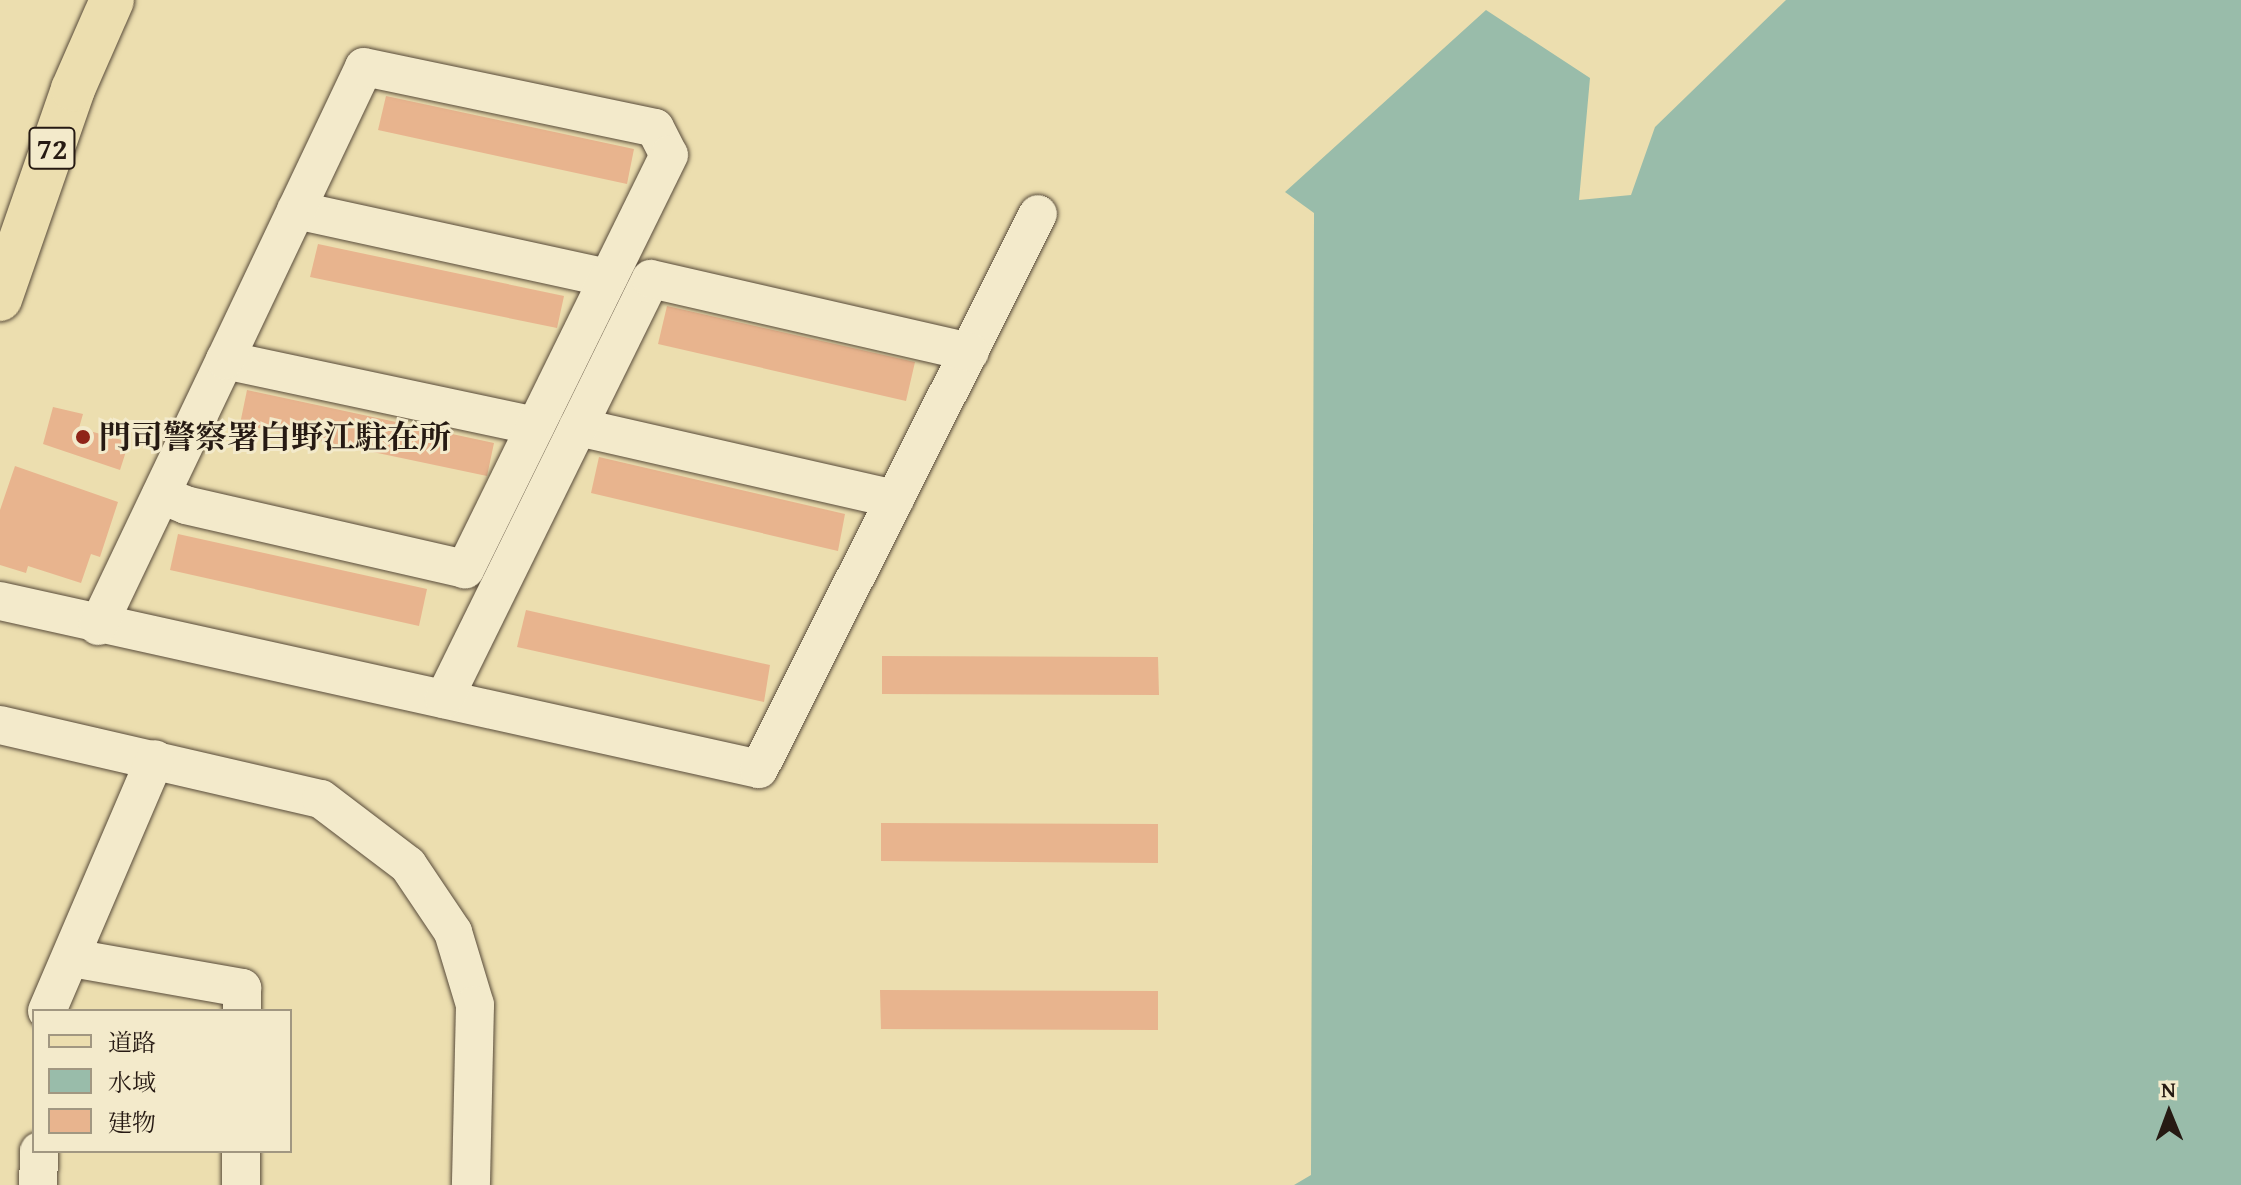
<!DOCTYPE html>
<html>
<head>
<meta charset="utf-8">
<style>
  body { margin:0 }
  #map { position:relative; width:2241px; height:1185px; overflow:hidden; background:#ecdeaf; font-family:"Gentium Book Plus","Noto Serif JP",serif }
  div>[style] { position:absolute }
  .water>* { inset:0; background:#99bcaa }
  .building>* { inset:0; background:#e8b48e }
  .roads { filter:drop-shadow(0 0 2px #584b3a) drop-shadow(0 0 2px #584b3a) }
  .minor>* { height:38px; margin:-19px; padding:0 19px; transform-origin:19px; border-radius:19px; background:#f3eacb }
  .major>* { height:44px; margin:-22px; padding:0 22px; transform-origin:22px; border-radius:22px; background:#ecdeaf }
  .dots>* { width:22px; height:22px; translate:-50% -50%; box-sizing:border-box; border:4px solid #f3eacb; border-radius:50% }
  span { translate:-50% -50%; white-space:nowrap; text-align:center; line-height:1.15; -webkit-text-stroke:6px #f3eacb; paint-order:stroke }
  .shield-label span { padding:2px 6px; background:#f3eacb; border:2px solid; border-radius:6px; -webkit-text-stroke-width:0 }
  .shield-label { font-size:30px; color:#261a13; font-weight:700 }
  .poi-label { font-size:32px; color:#261a13; font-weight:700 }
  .left { translate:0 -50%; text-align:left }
  .legend { position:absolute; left:32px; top:1009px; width:260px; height:144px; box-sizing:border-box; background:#f3eacb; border:2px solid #a19781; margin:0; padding:10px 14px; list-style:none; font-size:24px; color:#261a13 }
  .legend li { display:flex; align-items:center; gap:16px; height:40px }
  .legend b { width:40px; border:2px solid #a19781 }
  .north { position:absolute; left:2129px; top:1073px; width:80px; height:80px; -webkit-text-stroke:6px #f3eacb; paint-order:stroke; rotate:359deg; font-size:22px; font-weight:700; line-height:32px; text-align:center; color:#261a13 }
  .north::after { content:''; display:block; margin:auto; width:28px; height:36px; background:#261a13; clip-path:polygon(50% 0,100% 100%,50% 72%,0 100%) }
</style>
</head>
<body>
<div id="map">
  <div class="water">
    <div style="clip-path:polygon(1786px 0,2241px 0,2241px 1185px,1294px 1185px,1311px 1175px,1314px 213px,1285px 192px,1486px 10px,1590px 78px,1579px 200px,1631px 195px,1655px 127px)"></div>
  </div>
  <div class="building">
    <div style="clip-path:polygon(386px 96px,634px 149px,627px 184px,378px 130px)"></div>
    <div style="clip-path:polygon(318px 244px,564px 296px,557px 328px,310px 277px)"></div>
    <div style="clip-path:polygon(667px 306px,915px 362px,906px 401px,658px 344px)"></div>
    <div style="clip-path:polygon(247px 390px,494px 443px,487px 476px,240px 424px)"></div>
    <div style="clip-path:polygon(53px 407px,83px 414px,79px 428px,129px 442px,120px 470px,43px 444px)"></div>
    <div style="clip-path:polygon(599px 457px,845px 514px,838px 551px,591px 493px)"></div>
    <div style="clip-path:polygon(15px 466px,118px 502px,100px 557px,91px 554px,81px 583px,28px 566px,26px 573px,0 565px,0 510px)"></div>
    <div style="clip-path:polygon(178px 534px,427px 589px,419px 626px,170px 570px)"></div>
    <div style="clip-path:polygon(526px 610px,770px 665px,764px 702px,517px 647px)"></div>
    <div style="clip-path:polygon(882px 656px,1158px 657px,1159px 695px,882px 694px)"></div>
    <div style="clip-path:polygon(881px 823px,1158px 824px,1158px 863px,881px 861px)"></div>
    <div style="clip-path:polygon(880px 990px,1158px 991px,1158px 1030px,881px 1029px)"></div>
  </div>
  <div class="roads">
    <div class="minor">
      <div style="left:296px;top:210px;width:319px;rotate:12.3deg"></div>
      <div style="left:225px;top:360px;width:317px;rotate:12deg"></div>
      <div style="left:578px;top:427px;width:325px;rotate:12.8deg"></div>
      <div style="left:0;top:601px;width:777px;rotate:12.48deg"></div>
      <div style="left:759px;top:769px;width:621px;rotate:-63.31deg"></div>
      <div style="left:98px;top:626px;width:295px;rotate:-64.5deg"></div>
      <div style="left:225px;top:360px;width:324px;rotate:-64.6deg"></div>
      <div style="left:364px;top:67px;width:297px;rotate:11.8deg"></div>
      <div style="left:655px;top:128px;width:30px;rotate:63deg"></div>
      <div style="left:669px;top:155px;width:462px;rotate:116.2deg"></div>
      <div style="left:465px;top:569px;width:286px;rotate:-167.1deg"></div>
      <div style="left:186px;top:505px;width:27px;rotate:-158deg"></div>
      <div style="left:444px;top:699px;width:468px;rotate:-63.8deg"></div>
      <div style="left:651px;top:279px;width:327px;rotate:12.9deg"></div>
      <div style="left:0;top:725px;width:329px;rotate:13deg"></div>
      <div style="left:321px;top:799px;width:109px;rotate:37.2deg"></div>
      <div style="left:408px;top:865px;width:81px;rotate:56.1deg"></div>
      <div style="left:453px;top:932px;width:76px;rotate:73.2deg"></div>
      <div style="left:475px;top:1005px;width:180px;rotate:91.3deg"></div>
      <div style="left:72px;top:958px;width:173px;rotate:10deg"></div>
      <div style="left:242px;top:988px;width:23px;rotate:90deg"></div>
      <div style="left:47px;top:1011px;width:274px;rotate:-66.8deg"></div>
      <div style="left:38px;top:1185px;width:34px;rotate:-88deg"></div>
      <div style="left:241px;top:1185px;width:34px;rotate:-90deg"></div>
    </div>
    <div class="major">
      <div style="left:0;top:299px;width:222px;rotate:-70.8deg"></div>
      <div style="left:73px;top:89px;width:97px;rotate:-66.3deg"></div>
    </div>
  </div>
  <div class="dots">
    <div style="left:83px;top:437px;background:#8f2418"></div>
  </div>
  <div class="shield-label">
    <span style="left:52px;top:148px">72</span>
  </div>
  <div class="poi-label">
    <span class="left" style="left:99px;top:437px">門司警察署白野江駐在所</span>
  </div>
  <ul class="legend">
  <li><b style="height:10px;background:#ecdeaf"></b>道路</li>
  <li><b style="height:22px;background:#99bcaa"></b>水域</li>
  <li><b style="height:22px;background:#e8b48e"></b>建物</li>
  </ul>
  <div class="north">N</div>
</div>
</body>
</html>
